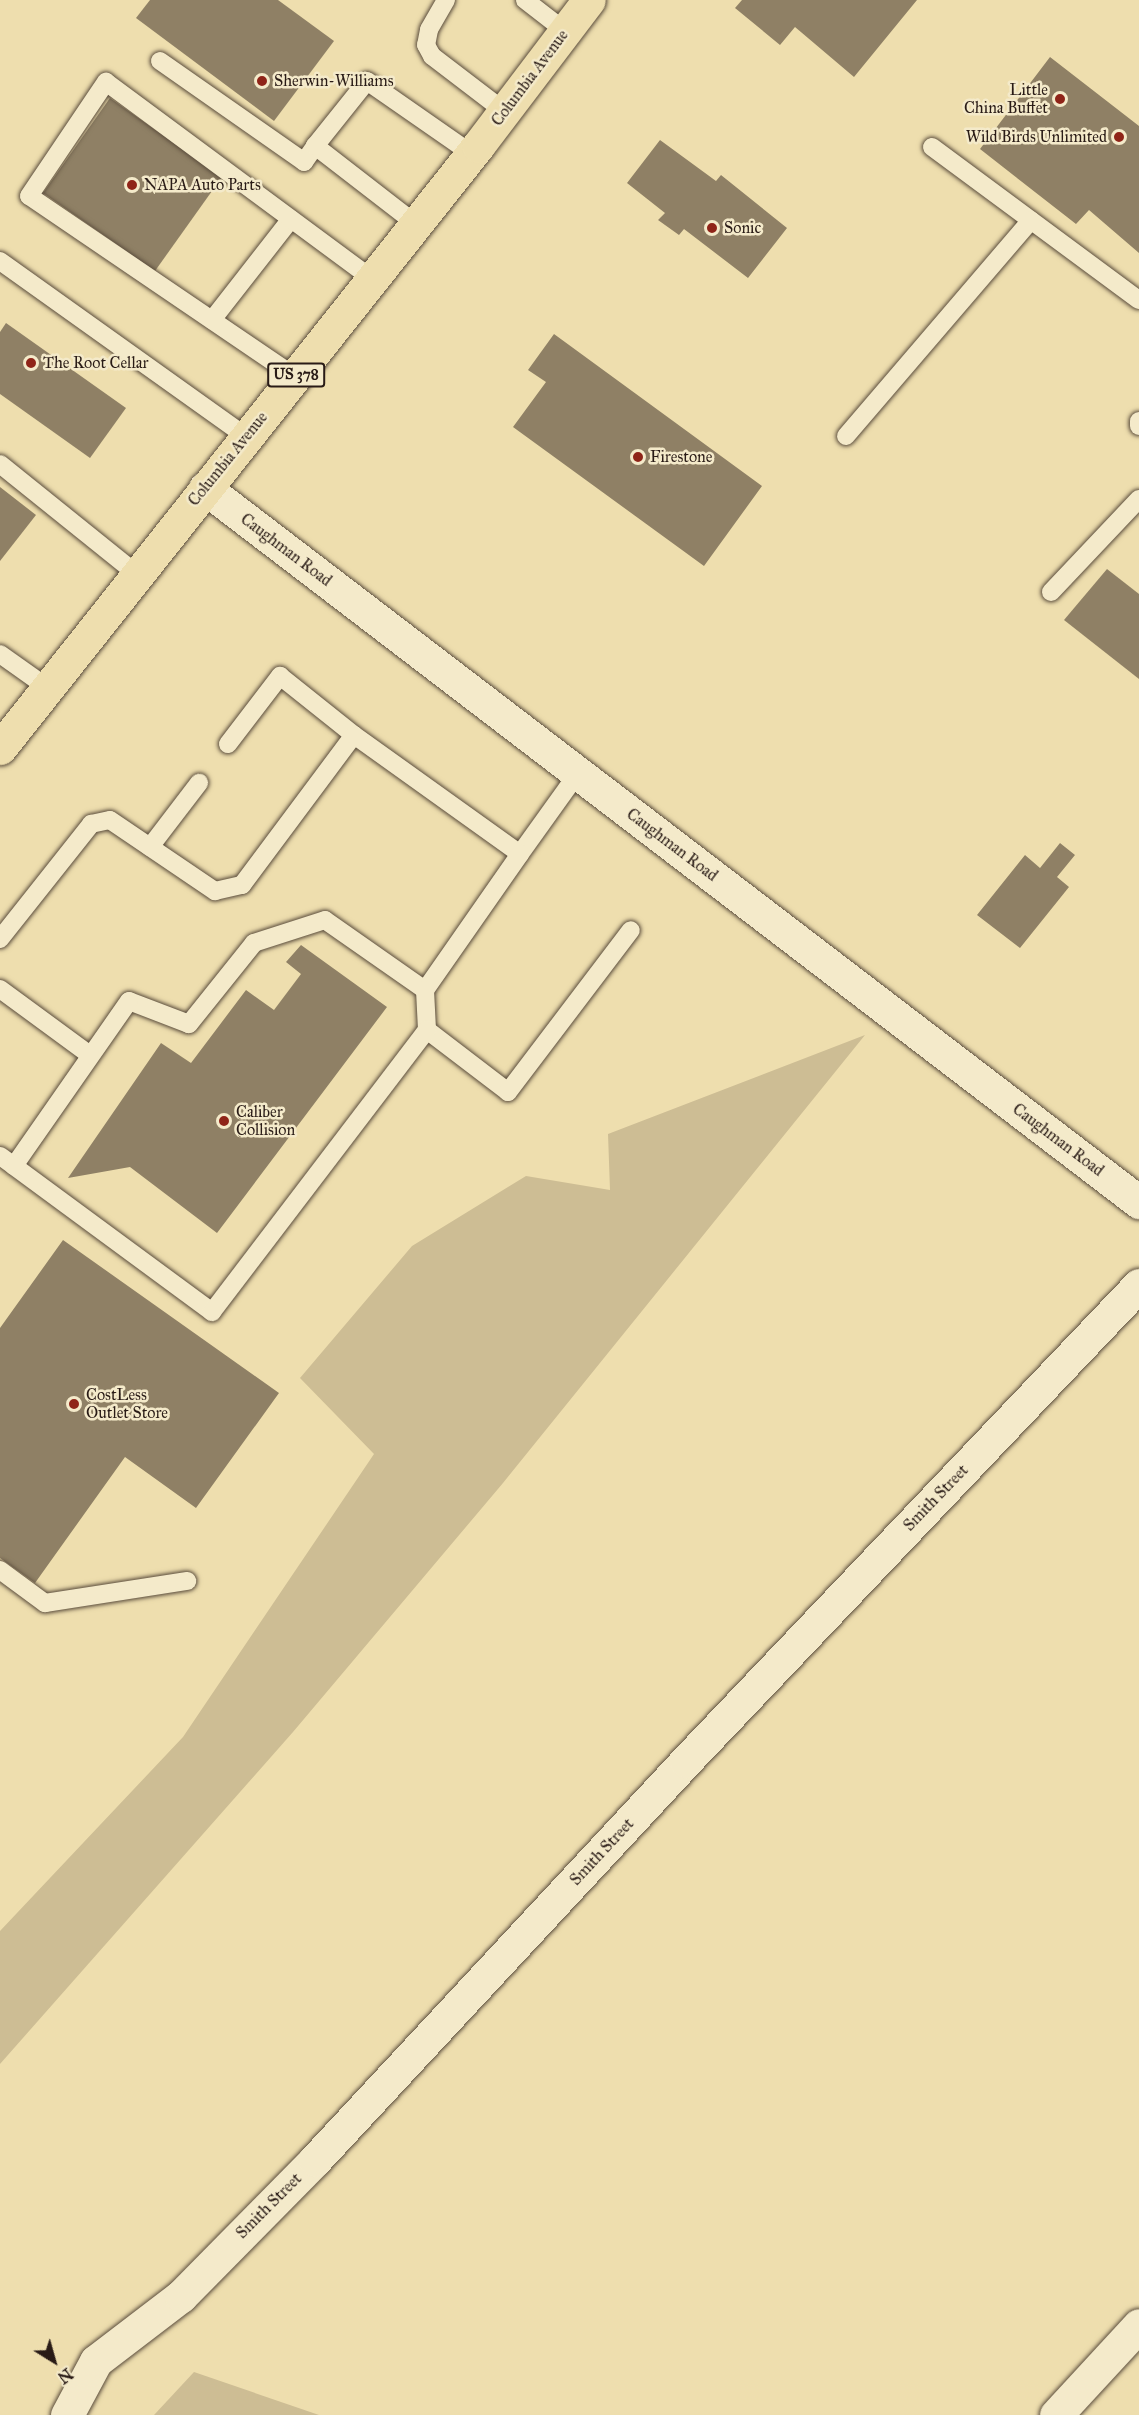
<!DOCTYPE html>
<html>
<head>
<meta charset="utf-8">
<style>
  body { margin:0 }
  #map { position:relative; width:1139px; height:2415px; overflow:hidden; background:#eedeae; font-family:"IM FELL Great Primer",serif }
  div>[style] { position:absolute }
  .green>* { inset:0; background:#cdbd94 }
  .building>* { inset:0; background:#8f8065 }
  .roads { filter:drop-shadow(0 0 2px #5a4c3c) drop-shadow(0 0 2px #5a4c3c) }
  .service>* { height:18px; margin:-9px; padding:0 9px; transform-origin:9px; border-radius:9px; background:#f4eaca }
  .minor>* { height:33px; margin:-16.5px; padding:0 16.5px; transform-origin:16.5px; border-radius:16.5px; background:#f4eaca }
  .primary>* { height:33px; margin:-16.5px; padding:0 16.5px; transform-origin:16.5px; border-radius:16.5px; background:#eedeae }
  .dots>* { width:16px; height:16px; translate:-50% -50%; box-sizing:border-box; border:3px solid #f4eaca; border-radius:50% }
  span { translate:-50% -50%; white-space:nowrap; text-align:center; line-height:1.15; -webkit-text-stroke:5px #f4eaca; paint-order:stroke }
  .shield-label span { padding:2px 4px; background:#f4eaca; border:2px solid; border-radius:4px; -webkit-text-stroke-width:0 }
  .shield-label { font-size:15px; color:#291b16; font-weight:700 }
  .street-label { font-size:16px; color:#291b16 }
  .poi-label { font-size:16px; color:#291b16 }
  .left { translate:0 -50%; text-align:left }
  .right { translate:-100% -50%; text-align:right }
  .north { position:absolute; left:24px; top:2331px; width:60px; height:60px; -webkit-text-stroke:4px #f4eaca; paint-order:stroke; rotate:143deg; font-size:16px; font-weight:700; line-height:24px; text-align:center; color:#291b16 }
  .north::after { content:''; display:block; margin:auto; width:21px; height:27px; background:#291b16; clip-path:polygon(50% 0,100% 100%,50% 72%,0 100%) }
</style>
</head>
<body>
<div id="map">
  <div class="green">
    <div style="clip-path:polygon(865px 1035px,503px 1483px,293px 1732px,0 2064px,0 1931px,183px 1737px,374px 1454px,300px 1378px,412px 1246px,526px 1176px,610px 1190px,608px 1134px)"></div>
    <div style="clip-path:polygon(194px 2372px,319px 2415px,154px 2415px)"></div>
  </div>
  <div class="building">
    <div style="clip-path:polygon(150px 0,278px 0,334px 41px,274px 121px,136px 18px)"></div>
    <div style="clip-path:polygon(742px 0,917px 0,854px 77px,795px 27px,780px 45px,735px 8px)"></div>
    <div style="clip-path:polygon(1050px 57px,1139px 126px,1139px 253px,1089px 210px,1076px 224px,980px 149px)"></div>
    <div style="clip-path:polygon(110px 98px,222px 177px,155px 271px,43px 193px)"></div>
    <div style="clip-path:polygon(660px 140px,716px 181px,721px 175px,787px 228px,748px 278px,684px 229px,679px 235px,658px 220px,665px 213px,627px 183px)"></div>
    <div style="clip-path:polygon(6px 323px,126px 408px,90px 458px,0 394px,0 332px)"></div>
    <div style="clip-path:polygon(554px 334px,762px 486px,704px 566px,513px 427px,546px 382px,528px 370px)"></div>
    <div style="clip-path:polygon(0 487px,36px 515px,0 561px)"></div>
    <div style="clip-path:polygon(1107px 569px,1139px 594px,1139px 679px,1064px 620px)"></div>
    <div style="clip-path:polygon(1060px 843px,1075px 855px,1057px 877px,1069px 887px,1020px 948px,977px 915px,1025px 855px,1040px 868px)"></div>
    <div style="clip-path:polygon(301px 945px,387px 1007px,217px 1233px,130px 1167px,68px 1178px,161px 1043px,191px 1063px,246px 990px,274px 1010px,301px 974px,286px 962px)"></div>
    <div style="clip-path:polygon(63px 1240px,279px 1393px,196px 1508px,125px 1457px,35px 1583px,0 1558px,0 1328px)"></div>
  </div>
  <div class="roads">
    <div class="service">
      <div style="left:446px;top:0;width:34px;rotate:120deg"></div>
      <div style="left:429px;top:30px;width:15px;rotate:101deg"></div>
      <div style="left:426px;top:45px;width:13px;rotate:61deg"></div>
      <div style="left:432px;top:56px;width:91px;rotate:37.4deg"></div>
      <div style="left:525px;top:0;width:51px;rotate:37.8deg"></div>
      <div style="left:160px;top:61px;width:176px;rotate:35deg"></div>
      <div style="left:304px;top:162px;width:19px;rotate:-55deg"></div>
      <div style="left:932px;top:147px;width:257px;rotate:36.5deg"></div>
      <div style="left:416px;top:224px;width:128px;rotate:-142.3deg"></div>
      <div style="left:315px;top:146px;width:83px;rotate:-51.3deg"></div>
      <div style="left:367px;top:81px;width:128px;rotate:34.8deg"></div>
      <div style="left:0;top:261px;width:303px;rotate:35.5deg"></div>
      <div style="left:212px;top:320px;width:128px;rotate:-52deg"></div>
      <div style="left:294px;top:376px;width:320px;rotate:-145.8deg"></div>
      <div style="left:29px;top:196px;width:138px;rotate:-56deg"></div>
      <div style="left:106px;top:82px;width:331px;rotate:36.5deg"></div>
      <div style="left:1139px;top:421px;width:5px;rotate:90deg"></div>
      <div style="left:846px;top:436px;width:284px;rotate:-49.4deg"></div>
      <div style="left:0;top:464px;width:176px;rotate:38.8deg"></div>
      <div style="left:1051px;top:592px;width:128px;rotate:-46.6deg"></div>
      <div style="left:0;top:654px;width:59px;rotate:35.3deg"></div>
      <div style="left:228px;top:744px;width:86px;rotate:-52.6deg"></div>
      <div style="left:280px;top:676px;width:95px;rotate:38.6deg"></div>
      <div style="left:150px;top:847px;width:81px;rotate:-52.6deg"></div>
      <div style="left:520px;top:854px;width:100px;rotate:-54.4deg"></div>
      <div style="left:0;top:939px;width:147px;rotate:-51.6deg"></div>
      <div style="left:91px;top:824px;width:19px;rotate:-12deg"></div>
      <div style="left:110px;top:820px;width:127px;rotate:34.1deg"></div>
      <div style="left:215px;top:891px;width:28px;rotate:-13deg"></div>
      <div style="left:242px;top:885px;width:187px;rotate:-53.3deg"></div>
      <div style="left:354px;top:735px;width:204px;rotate:35.6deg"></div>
      <div style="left:520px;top:854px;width:166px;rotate:124.9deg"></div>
      <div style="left:425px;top:990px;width:122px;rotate:-145deg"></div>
      <div style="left:325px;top:920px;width:75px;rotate:162.1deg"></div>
      <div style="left:254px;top:943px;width:104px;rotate:128.7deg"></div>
      <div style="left:189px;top:1024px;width:64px;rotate:-159deg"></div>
      <div style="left:129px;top:1001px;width:201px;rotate:124.9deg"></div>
      <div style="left:14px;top:1166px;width:17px;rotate:-144deg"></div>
      <div style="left:0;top:989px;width:112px;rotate:36.3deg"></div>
      <div style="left:425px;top:990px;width:40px;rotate:87.1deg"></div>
      <div style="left:427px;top:1030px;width:102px;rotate:37.4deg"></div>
      <div style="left:508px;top:1092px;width:203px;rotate:-52.8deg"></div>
      <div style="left:14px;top:1166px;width:246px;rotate:36.4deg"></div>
      <div style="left:212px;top:1312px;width:355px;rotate:-52.7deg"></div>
      <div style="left:0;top:1570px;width:56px;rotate:36.3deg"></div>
      <div style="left:45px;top:1603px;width:144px;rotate:-8.8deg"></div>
    </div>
    <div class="minor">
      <div style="left:205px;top:488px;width:1176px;rotate:37.4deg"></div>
      <div style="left:67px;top:2415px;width:61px;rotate:-61.8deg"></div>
      <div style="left:96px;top:2361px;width:107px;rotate:-37.4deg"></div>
      <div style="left:181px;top:2296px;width:191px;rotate:-45.4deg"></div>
      <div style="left:315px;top:2160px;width:545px;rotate:-47.08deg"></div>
      <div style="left:686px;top:1761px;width:657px;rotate:-46.42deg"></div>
      <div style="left:1056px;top:2415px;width:122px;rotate:-47.3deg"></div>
    </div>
    <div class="primary">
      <div style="left:0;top:748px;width:769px;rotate:-51.55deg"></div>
      <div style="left:478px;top:146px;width:183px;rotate:-52.8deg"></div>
    </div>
  </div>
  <div class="dots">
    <div style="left:262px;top:81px;background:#8f2418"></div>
    <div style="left:1060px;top:99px;background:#8f2418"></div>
    <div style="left:1119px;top:137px;background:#8f2418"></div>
    <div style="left:132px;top:185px;background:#8f2418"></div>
    <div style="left:712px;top:228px;background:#8f2418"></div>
    <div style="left:31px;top:363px;background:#8f2418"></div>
    <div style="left:638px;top:457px;background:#8f2418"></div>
    <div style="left:224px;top:1121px;background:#8f2418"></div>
    <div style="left:74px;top:1404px;background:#8f2418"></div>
  </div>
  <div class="shield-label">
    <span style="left:296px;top:375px">US 378</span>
  </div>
  <div class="street-label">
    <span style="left:530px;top:78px;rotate:-53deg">Columbia Avenue</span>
    <span style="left:228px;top:459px;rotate:-51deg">Columbia Avenue</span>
    <span style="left:286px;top:550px;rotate:37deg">Caughman Road</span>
    <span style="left:672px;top:845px;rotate:37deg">Caughman Road</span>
    <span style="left:1058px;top:1140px;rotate:37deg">Caughman Road</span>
    <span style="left:936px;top:1498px;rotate:-46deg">Smith Street</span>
    <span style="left:602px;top:1852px;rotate:-47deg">Smith Street</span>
    <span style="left:269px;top:2206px;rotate:-45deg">Smith Street</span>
  </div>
  <div class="poi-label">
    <span class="left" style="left:274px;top:81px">Sherwin-Williams</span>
    <span class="right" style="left:1048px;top:99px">Little<br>China Buffet</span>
    <span class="right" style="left:1107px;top:137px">Wild Birds Unlimited</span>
    <span class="left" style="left:144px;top:185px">NAPA Auto Parts</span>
    <span class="left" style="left:724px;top:228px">Sonic</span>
    <span class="left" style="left:43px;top:363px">The Root Cellar</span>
    <span class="left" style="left:650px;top:457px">Firestone</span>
    <span class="left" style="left:236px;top:1121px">Caliber<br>Collision</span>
    <span class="left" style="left:86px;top:1404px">CostLess<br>Outlet Store</span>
  </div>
  <div class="north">N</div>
</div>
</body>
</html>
